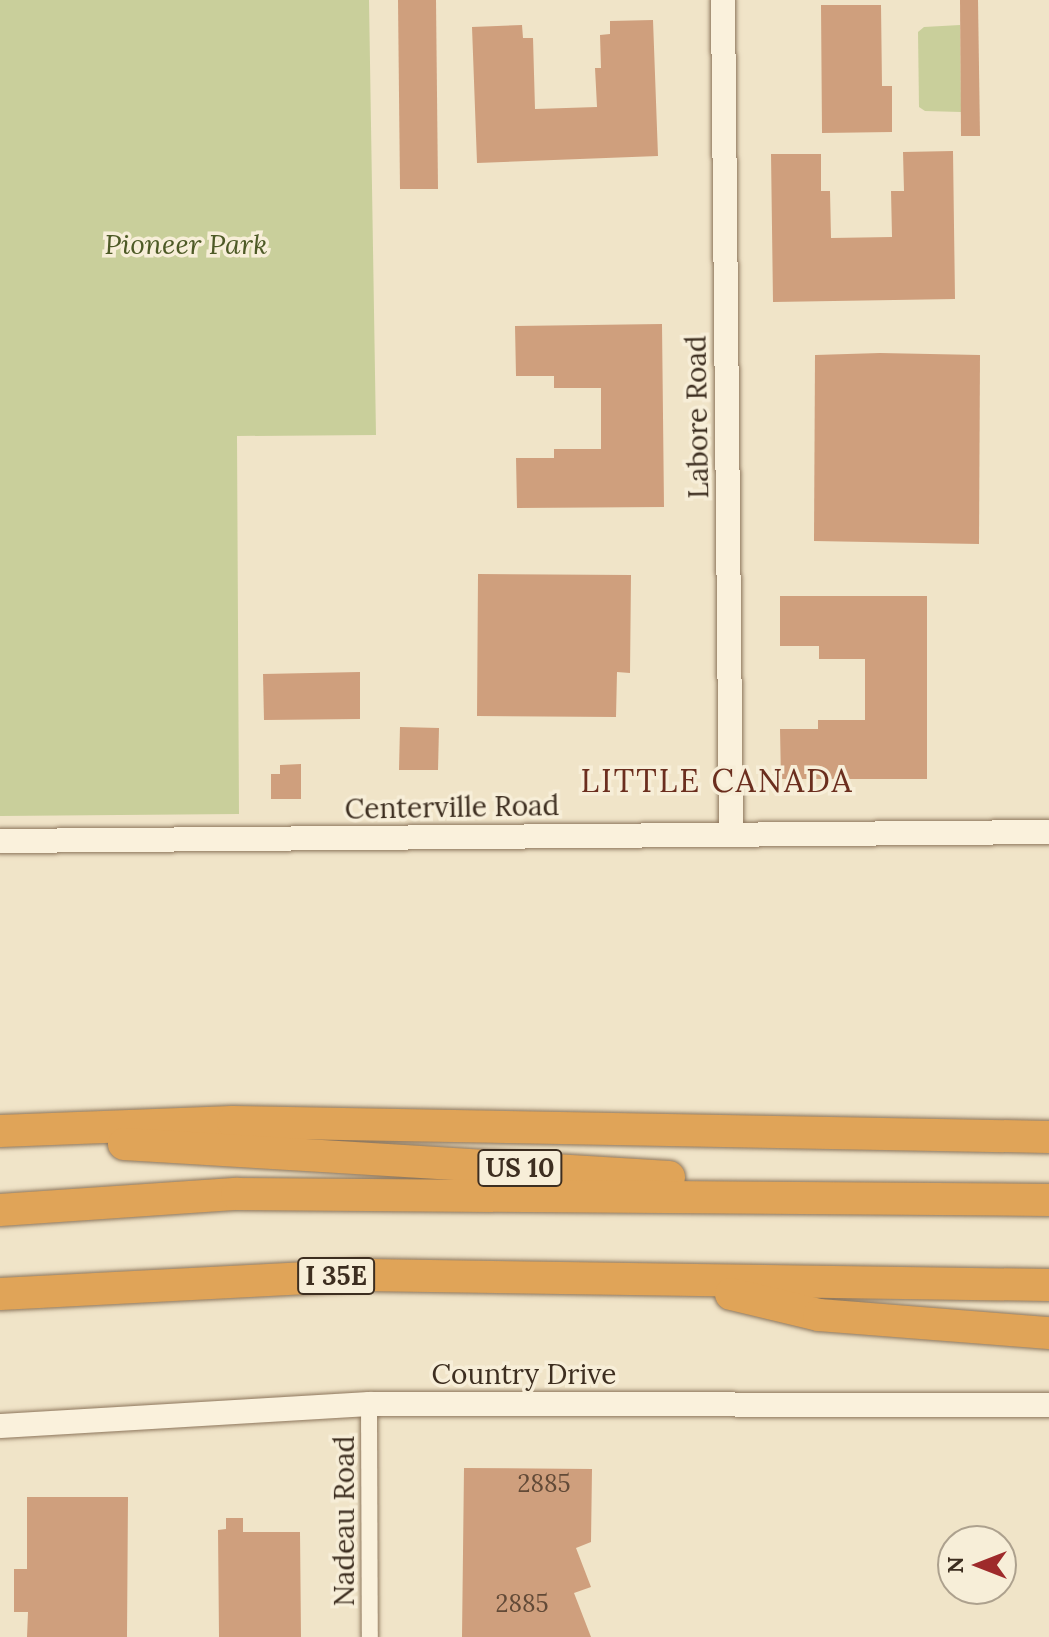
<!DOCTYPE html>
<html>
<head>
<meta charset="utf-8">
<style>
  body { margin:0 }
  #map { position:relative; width:1049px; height:1637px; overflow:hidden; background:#f0e4c8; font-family:Lora,serif }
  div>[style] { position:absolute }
  .green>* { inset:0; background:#c9cf9b }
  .building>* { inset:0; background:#cf9f7d }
  .roads { filter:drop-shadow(0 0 2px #8d765c) drop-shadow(0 0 2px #8d765c) }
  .street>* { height:16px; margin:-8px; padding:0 8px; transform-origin:8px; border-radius:8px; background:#faf1dc }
  .secondary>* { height:24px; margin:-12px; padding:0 12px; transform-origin:12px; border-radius:12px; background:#faf1dc }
  .highway>* { height:32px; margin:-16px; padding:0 16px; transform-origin:16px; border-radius:16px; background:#e0a458 }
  span { translate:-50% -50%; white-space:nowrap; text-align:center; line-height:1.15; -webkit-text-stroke:7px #f7eed8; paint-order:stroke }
  .number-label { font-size:24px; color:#624a37 }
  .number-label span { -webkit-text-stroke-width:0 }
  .shield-label span { padding:2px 6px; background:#f7eed8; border:2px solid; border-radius:6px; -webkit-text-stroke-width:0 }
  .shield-label { font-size:26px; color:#3d2e20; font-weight:700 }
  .park-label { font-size:28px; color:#4d5a26; font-style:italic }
  .street-label { font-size:28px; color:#3d2e20 }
  .quarter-label { font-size:32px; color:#6b2e1e; letter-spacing:2px }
  .north { position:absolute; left:937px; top:1525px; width:80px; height:80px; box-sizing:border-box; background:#f7eed8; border:2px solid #ada18e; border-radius:50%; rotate:270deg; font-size:22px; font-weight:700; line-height:32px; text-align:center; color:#3d2e20 }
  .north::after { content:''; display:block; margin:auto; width:28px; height:36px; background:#9e2a2b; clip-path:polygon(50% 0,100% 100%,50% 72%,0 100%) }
</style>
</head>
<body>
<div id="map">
  <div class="green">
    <div style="clip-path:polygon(0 0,369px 0,376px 435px,237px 436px,239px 814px,0 816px)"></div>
    <div style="clip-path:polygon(960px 25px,961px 112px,925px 111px,919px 107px,918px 32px,924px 27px)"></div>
  </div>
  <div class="building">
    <div style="clip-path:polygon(398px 0,436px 0,438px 189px,400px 189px)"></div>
    <div style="clip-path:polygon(960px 0,978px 0,980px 136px,961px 136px)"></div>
    <div style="clip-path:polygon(821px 5px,881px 5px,882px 86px,892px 86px,892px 132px,822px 133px)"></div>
    <div style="clip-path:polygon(653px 20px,658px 156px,477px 163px,472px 27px,522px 25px,523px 38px,533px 38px,535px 109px,597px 107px,595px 68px,601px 68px,600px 35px,610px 34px,610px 21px)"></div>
    <div style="clip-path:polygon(953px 151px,955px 299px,773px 302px,771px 154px,821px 154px,821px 191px,830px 191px,831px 238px,892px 237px,891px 191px,904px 191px,903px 152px)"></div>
    <div style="clip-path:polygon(662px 324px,664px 507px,517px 508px,516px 458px,554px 458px,554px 449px,601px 449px,601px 388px,554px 388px,554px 376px,516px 376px,515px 326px)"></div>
    <div style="clip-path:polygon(880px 353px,980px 355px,979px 544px,814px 541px,815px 355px)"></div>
    <div style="clip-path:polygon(478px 574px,631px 575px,630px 673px,617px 672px,616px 717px,477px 716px)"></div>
    <div style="clip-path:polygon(780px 596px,927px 596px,927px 779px,781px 779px,780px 729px,818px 729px,818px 720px,865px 720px,865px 659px,819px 659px,819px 646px,780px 646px)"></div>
    <div style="clip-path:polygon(360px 672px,360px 719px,264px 720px,263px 674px)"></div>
    <div style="clip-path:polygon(400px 727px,439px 728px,438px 770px,399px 770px)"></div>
    <div style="clip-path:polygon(301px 764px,301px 799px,271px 799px,271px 774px,280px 774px,280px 765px)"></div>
    <div style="clip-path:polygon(464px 1468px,592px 1469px,591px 1542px,576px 1548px,591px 1587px,574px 1593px,591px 1637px,462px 1637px)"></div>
    <div style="clip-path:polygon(27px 1497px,128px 1497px,127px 1637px,27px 1637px,28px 1612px,14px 1612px,14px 1569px,27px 1569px)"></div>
    <div style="clip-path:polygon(226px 1518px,243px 1518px,243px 1532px,300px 1532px,301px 1637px,219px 1637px,218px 1530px,226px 1529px)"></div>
  </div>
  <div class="roads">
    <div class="street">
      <div style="left:369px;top:1404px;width:233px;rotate:89.8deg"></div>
    </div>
    <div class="secondary">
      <div style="left:723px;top:0;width:834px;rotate:89.45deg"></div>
      <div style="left:0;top:841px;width:1049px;rotate:-0.49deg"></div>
      <div style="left:0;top:1426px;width:370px;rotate:-3.4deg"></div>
      <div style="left:369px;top:1404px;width:680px;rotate:0.08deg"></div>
    </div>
    <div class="highway">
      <div style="left:0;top:1131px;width:233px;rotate:-2.2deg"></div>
      <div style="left:233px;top:1122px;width:816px;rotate:1.05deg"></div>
      <div style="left:124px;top:1144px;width:546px;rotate:3.47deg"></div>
      <div style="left:0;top:1210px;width:238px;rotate:-3.9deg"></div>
      <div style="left:237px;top:1194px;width:812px;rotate:0.42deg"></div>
      <div style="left:0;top:1294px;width:365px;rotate:-3deg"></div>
      <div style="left:365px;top:1275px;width:684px;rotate:0.84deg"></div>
      <div style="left:731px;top:1294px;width:90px;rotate:13.4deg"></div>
      <div style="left:819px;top:1315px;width:231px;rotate:4.5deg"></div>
    </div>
  </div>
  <div class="number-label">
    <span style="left:544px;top:1484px">2885</span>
    <span style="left:522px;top:1604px">2885</span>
  </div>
  <div class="shield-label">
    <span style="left:520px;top:1168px">US 10</span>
    <span style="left:336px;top:1276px">I 35E</span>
  </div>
  <div class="park-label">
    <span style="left:186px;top:244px">Pioneer Park</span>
  </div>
  <div class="street-label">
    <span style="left:697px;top:417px;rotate:-91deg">Labore Road</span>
    <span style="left:452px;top:807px;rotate:-1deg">Centerville Road</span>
    <span style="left:524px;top:1374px">Country Drive</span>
    <span style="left:344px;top:1521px;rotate:-90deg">Nadeau Road</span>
  </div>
  <div class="quarter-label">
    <span style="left:717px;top:781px">LITTLE CANADA</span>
  </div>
  <div class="north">N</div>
</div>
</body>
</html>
